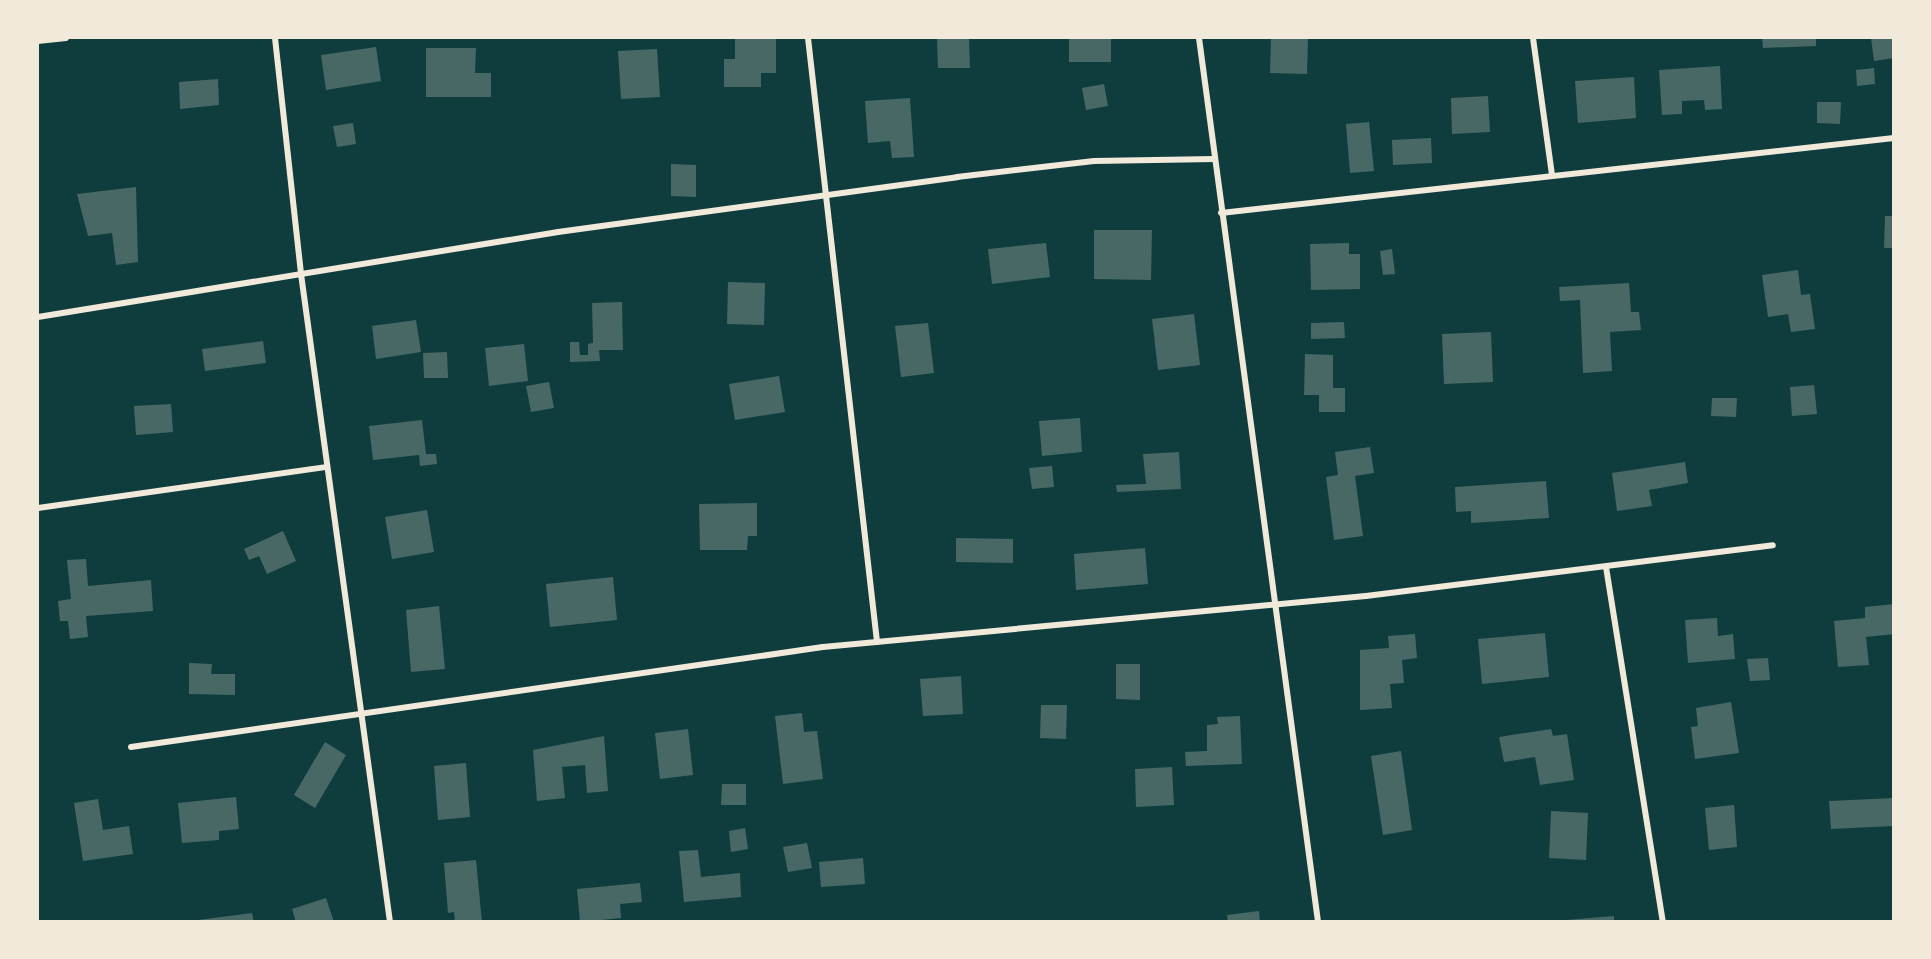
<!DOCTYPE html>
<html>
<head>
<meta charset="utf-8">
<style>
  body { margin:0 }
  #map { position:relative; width:1931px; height:959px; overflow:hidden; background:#0f3d3e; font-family:Raleway,sans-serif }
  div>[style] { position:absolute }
  .building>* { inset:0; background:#486865 }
  .minor>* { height:6px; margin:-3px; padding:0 3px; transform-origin:3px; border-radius:3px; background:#f1e9da }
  span { translate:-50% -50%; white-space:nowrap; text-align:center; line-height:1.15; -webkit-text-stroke:4.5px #f1e9da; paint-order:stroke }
  .frame { position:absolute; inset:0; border:39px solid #f1e9da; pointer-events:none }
</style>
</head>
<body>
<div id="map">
  <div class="building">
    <div style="clip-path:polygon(937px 38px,969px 38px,970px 68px,938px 68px)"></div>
    <div style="clip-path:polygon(1069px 38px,1111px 38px,1111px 62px,1069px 62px)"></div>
    <div style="clip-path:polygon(1271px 38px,1308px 38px,1307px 74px,1270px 73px)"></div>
    <div style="clip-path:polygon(1762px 38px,1816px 38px,1816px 46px,1763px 48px)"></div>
    <div style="clip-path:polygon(1871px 38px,1892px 38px,1894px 58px,1874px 61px)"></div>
    <div style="clip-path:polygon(735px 39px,776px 39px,776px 73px,761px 73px,761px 87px,724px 87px,724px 59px,735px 59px)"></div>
    <div style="clip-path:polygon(376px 47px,381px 81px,326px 90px,321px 55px)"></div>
    <div style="clip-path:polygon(426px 48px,476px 48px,475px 73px,491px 73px,491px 97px,426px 97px)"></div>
    <div style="clip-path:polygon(657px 49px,660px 97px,621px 99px,618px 51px)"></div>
    <div style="clip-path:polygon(1720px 66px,1722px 109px,1705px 110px,1704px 100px,1682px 101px,1682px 114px,1662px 115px,1659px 70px)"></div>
    <div style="clip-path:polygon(1874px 68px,1875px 84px,1857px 86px,1856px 70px)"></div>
    <div style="clip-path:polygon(1634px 77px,1636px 118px,1578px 123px,1575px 81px)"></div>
    <div style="clip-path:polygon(218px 79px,219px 105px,180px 109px,179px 82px)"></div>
    <div style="clip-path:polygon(1104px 84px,1108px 106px,1086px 110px,1082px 88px)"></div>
    <div style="clip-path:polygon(1488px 96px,1490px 132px,1452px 134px,1451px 98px)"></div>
    <div style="clip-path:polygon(910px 98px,914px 157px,892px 158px,890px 141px,868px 143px,865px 101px)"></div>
    <div style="clip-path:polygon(1817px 102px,1841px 102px,1840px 124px,1817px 123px)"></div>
    <div style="clip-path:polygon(1369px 122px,1374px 171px,1350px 173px,1346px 124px)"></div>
    <div style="clip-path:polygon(353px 123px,356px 144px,337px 147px,333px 126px)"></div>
    <div style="clip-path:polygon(1431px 138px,1432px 163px,1393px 165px,1392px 140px)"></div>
    <div style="clip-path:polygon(671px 164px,696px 165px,696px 197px,671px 196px)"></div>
    <div style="clip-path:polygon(136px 187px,138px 262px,116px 265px,112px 233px,88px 236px,77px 194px)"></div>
    <div style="clip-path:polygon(1885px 216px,1894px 216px,1894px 248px,1884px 248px)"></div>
    <div style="clip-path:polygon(1094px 230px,1152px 230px,1151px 280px,1094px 279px)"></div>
    <div style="clip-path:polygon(1046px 243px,1050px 277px,992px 284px,988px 249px)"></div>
    <div style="clip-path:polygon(1349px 243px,1349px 254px,1360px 254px,1360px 289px,1311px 290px,1310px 244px)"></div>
    <div style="clip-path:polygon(1392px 249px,1395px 274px,1383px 275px,1380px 251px)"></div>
    <div style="clip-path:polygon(1798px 270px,1801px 295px,1810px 294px,1815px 329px,1791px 332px,1788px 314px,1768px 317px,1762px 275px)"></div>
    <div style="clip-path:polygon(728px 282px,765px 283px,764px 325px,727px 324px)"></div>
    <div style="clip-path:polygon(1629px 283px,1631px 312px,1639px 312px,1641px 330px,1610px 332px,1612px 371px,1583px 373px,1580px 300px,1560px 301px,1559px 287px)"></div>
    <div style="clip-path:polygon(622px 302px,623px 350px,599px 350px,600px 361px,570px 362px,570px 342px,579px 342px,580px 355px,588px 355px,588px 344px,593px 343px,592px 303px)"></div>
    <div style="clip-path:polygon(1194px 314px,1200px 365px,1158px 370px,1152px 319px)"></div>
    <div style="clip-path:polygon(416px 320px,421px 352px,376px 359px,372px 326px)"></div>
    <div style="clip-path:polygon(1344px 322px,1345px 338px,1311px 339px,1311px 323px)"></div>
    <div style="clip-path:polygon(928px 323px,934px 373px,901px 377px,895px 326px)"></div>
    <div style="clip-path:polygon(1491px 332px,1493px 382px,1444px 384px,1442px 334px)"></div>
    <div style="clip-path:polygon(263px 341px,266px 363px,205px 371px,202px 349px)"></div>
    <div style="clip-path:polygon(524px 344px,528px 381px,489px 386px,485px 348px)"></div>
    <div style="clip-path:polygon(447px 352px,448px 378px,424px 378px,423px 353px)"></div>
    <div style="clip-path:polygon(1305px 354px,1333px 355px,1333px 388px,1345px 388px,1345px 412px,1319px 412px,1319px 395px,1304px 395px)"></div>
    <div style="clip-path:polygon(779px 376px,785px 412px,735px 420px,729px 384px)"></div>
    <div style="clip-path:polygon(549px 382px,554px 408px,531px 412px,526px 386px)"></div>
    <div style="clip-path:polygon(1814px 385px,1817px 414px,1792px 416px,1790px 387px)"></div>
    <div style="clip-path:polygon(1712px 398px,1737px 398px,1736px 417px,1711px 416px)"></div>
    <div style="clip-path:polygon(171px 404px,173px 432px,136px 435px,134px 406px)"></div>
    <div style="clip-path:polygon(1080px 418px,1082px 452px,1042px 456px,1039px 421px)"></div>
    <div style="clip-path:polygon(422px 420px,426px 454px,436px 454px,437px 464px,420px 466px,419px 455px,373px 460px,369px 426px)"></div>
    <div style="clip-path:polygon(1370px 447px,1374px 473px,1355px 476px,1363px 536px,1334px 540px,1326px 477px,1338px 475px,1335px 452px)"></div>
    <div style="clip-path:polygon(1179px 452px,1181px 489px,1117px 492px,1116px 485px,1146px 484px,1143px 454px)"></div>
    <div style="clip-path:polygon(1685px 462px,1688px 483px,1649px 490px,1652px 506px,1617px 511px,1612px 473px)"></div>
    <div style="clip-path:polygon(1052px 466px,1054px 487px,1032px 489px,1029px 468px)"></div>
    <div style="clip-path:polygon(1546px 481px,1549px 518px,1471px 523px,1471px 511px,1456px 512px,1455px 487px)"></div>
    <div style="clip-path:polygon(757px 503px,757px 536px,748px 536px,747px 550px,700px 550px,699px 504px)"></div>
    <div style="clip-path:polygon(427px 510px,434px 552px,392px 559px,385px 517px)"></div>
    <div style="clip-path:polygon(283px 531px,296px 561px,267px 574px,259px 556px,249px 560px,244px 549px)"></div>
    <div style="clip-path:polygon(956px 538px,1013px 539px,1013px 563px,956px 562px)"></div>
    <div style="clip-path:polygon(1145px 548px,1148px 584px,1076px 590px,1074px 554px)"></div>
    <div style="clip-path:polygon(86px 559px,88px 586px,151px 580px,153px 611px,86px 616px,88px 637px,70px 639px,68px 621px,60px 621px,58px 601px,71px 599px,67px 560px)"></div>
    <div style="clip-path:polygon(613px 577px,617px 620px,550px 627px,546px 584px)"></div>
    <div style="clip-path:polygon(1894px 604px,1894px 634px,1866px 637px,1869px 665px,1838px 667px,1834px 621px,1865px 618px,1865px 607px)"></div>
    <div style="clip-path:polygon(439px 606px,445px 669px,411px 672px,406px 610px)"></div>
    <div style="clip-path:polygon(1717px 618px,1718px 636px,1733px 634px,1735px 659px,1688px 663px,1685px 620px)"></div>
    <div style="clip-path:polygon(1545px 633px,1549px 677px,1482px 684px,1478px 639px)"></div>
    <div style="clip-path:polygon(1415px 634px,1417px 658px,1402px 660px,1404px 683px,1390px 684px,1392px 708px,1360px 710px,1360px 650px,1389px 648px,1388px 636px)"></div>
    <div style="clip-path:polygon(1768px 658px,1770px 680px,1750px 681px,1747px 659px)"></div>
    <div style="clip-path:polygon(189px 663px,212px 664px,211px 674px,235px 674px,235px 695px,189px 694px)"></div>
    <div style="clip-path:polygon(1116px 664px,1140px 664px,1140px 700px,1116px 699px)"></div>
    <div style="clip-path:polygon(961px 676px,963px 714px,923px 716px,920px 679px)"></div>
    <div style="clip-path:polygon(1731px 702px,1739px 753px,1695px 759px,1691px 727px,1698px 726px,1696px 708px)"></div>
    <div style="clip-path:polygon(1041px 705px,1067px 705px,1066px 739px,1040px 738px)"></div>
    <div style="clip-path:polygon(802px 713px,804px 732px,817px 731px,823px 779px,783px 784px,775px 716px)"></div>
    <div style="clip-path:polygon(1240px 716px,1242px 764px,1186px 766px,1185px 752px,1207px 751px,1207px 725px,1218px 724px,1217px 717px)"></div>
    <div style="clip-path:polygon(688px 729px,693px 775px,660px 779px,655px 733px)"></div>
    <div style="clip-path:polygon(1551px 729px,1553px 736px,1567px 734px,1574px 780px,1540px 785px,1535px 757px,1504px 762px,1499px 737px)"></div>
    <div style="clip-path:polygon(604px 736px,608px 791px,587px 793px,585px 765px,562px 767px,565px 798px,537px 801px,533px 750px)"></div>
    <div style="clip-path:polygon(325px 742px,346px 755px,315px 808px,294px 795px)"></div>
    <div style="clip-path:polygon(1401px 751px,1412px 830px,1383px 835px,1371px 756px)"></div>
    <div style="clip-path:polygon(466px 763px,470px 817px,438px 820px,434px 766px)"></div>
    <div style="clip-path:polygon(1172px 767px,1174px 805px,1136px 807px,1135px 769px)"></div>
    <div style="clip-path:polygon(722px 784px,746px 784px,746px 805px,721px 805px)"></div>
    <div style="clip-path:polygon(236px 797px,239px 829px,219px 831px,219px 840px,182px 843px,178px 803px)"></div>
    <div style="clip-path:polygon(1894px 798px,1894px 826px,1831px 829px,1829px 801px)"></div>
    <div style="clip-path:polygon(98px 799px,103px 830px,129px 826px,133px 854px,83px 861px,74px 803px)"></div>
    <div style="clip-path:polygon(1734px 805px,1737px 847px,1709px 850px,1705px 808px)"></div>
    <div style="clip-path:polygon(1551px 811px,1588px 813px,1586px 860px,1549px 858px)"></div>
    <div style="clip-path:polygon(745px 828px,748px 849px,731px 852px,729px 831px)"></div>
    <div style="clip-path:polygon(807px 843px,812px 868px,788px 872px,783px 847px)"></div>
    <div style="clip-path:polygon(698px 850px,701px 877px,740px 873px,741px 897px,684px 902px,679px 851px)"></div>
    <div style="clip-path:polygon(863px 858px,865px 884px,821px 887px,819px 862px)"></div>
    <div style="clip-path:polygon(476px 860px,482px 922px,455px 922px,454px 912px,448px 913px,444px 863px)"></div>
    <div style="clip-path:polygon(640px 883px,642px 902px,620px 904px,621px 918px,580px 922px,577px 889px)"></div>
    <div style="clip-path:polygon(326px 898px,334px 922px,296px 922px,292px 909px)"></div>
    <div style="clip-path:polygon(1259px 911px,1260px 922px,1228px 922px,1227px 915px)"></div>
    <div style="clip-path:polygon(252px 913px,254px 922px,198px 922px,198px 920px)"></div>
    <div style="clip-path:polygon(1614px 916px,1614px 922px,1566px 922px,1566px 920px)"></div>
  </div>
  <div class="minor">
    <div style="left:275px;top:38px;width:237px;rotate:83.7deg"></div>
    <div style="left:301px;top:274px;width:654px;rotate:82.18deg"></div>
    <div style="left:808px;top:38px;width:608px;rotate:83.48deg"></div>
    <div style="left:1199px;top:38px;width:892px;rotate:82.33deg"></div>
    <div style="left:1533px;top:38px;width:138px;rotate:82.1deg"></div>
    <div style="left:38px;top:41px;width:28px;rotate:-6deg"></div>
    <div style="left:1221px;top:213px;width:677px;rotate:-6.36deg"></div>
    <div style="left:38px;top:317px;width:527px;rotate:-9.28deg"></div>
    <div style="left:558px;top:232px;width:403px;rotate:-7.8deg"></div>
    <div style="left:957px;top:177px;width:138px;rotate:-6.7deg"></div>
    <div style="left:1094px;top:161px;width:120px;rotate:-1deg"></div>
    <div style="left:38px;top:508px;width:292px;rotate:-8.1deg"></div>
    <div style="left:1606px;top:567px;width:360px;rotate:80.9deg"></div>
    <div style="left:131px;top:747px;width:699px;rotate:-8.22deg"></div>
    <div style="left:823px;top:647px;width:545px;rotate:-5.37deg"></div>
    <div style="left:1366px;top:596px;width:410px;rotate:-7.1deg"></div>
  </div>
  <div class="frame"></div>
</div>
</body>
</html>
